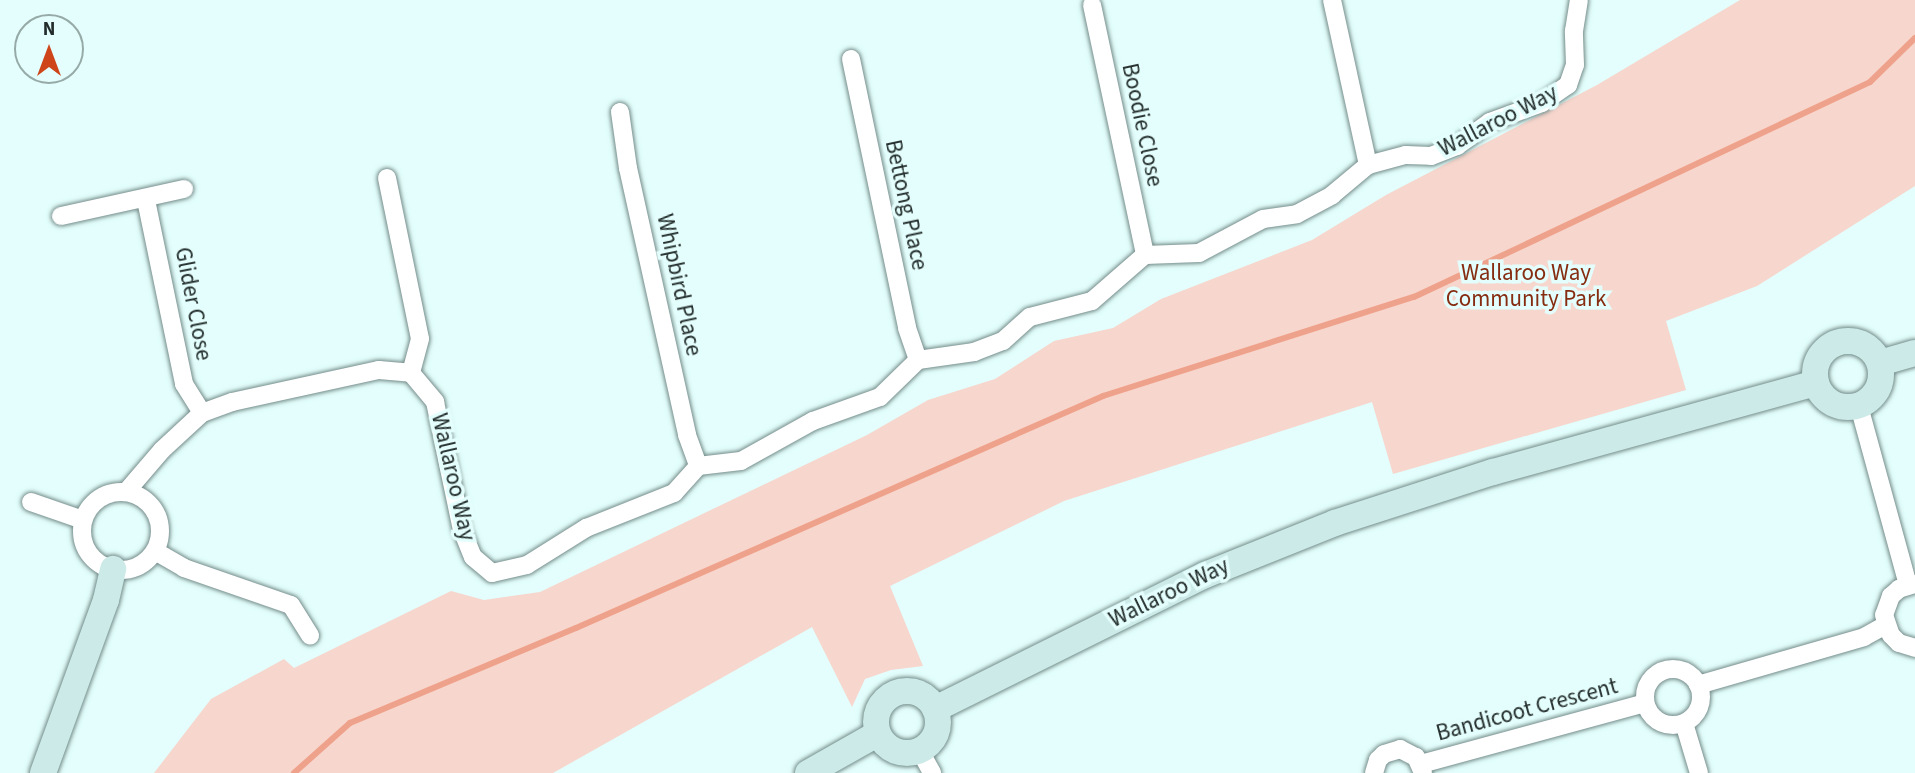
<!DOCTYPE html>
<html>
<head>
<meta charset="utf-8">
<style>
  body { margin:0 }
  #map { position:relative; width:1915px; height:773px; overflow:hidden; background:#e3fefc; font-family:"Source Sans 3",sans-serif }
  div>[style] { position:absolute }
  .green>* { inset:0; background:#f7d6cd }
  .stream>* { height:6px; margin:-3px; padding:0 3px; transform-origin:3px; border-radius:3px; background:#efa28b }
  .roads { filter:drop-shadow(0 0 2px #748c8a) drop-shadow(0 0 2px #748c8a) }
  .street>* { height:18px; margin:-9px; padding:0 9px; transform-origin:9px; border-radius:9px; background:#fff }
  .street>.ring { margin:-9px; padding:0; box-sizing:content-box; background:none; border:18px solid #fff; border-radius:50% }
  .secondary>* { height:26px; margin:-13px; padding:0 13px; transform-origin:13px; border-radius:13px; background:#cbeae8 }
  .secondary>.ring { margin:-13px; padding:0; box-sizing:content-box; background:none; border:26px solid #cbeae8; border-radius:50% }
  span { translate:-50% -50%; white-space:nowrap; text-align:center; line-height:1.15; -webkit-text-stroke:7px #e3fefc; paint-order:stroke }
  .street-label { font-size:23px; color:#222c2b }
  .park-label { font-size:23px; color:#862c11 }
  .north { position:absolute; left:14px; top:14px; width:70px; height:70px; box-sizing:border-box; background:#e3fefc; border:2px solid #96aaa8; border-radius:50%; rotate:0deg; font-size:19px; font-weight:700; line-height:28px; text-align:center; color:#222c2b }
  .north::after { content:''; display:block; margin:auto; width:24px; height:32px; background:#cd4519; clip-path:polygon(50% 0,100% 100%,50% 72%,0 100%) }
</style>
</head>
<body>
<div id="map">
  <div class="green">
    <div style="clip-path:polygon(1740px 0,1915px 0,1915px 186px,1757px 286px,1666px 321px,1686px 390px,1393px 474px,1372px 402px,1064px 501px,890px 586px,923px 666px,891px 670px,865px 679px,852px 707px,812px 627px,553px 773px,154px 773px,211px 699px,284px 659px,294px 668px,451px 591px,484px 600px,540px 592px,867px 435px,928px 400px,995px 379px,1054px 341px,1113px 328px,1161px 299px,1312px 240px,1386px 195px,1597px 85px)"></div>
  </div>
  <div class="stream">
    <div style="left:294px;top:773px;width:75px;rotate:-41.8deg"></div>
    <div style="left:350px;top:723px;width:245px;rotate:-22.8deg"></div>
    <div style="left:576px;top:628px;width:576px;rotate:-23.76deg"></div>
    <div style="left:1103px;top:396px;width:326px;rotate:-17.7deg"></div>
    <div style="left:1414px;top:297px;width:504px;rotate:-25.24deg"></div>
    <div style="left:1870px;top:82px;width:63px;rotate:-44.4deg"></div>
  </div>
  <div class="roads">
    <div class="street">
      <div style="left:1332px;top:0;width:169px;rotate:77.7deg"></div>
      <div style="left:1092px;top:5px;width:256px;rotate:78deg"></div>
      <div style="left:851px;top:59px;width:275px;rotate:78.2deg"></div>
      <div style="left:907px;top:328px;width:34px;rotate:71deg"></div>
      <div style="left:620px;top:112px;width:57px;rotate:81.9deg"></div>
      <div style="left:628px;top:168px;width:273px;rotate:77.5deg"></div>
      <div style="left:687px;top:435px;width:33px;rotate:70deg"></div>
      <div style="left:387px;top:178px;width:164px;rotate:78.4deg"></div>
      <div style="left:420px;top:339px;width:35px;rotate:105deg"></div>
      <div style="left:146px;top:200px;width:188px;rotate:78.3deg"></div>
      <div style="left:184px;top:384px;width:34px;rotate:58deg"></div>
      <div style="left:61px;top:216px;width:126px;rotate:-12.4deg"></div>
      <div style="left:1859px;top:406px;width:186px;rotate:74.7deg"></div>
      <div style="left:126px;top:492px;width:55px;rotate:-49.4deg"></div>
      <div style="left:162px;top:450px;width:54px;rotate:-42.8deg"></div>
      <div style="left:202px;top:413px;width:32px;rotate:-20deg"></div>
      <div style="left:232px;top:402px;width:150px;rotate:-12.3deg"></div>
      <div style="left:379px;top:370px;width:32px;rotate:5deg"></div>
      <div style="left:411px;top:373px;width:38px;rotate:50deg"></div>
      <div style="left:435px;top:402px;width:131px;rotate:78.1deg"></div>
      <div style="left:462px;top:530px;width:29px;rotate:68deg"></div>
      <div style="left:473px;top:557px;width:25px;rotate:40deg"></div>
      <div style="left:492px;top:573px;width:36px;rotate:-13deg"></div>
      <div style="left:527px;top:565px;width:70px;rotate:-32.1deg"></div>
      <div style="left:586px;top:528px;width:95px;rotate:-21.7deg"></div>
      <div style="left:674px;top:493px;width:36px;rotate:-48deg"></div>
      <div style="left:698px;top:466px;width:43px;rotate:-6.6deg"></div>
      <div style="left:741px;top:461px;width:82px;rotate:-29.1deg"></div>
      <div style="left:813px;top:421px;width:71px;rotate:-19.7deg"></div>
      <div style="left:880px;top:397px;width:53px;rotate:-44.2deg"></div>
      <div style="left:918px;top:360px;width:57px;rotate:-8.1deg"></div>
      <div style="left:974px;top:352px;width:31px;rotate:-21deg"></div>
      <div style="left:1003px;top:341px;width:36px;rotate:-42deg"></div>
      <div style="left:1030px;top:317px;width:64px;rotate:-14.5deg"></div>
      <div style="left:1092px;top:301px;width:70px;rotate:-41deg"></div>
      <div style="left:1145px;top:255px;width:54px;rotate:-2.1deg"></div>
      <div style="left:1199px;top:253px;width:72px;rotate:-28deg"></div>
      <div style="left:1263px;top:219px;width:34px;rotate:-8deg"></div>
      <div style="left:1297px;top:214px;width:40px;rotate:-28deg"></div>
      <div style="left:1332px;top:195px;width:47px;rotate:-39.8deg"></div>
      <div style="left:1368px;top:165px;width:39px;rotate:-15deg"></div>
      <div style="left:1406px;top:155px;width:25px;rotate:2deg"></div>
      <div style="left:1431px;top:156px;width:28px;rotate:-21deg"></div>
      <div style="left:1457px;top:146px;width:41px;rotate:-36deg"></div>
      <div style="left:1490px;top:122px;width:55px;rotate:-20.1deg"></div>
      <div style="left:1542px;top:103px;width:32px;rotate:-35deg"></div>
      <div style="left:1568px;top:85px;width:21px;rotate:-71deg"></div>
      <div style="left:1575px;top:65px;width:34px;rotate:-92deg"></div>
      <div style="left:1574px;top:31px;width:31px;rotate:-81deg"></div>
      <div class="ring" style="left:82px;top:492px;width:60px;height:60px"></div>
      <div style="left:31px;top:502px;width:55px;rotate:19.1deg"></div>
      <div style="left:155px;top:551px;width:34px;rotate:30deg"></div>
      <div style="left:184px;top:568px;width:113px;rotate:19.1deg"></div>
      <div style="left:291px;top:605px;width:36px;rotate:58deg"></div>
      <div style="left:1915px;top:584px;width:17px;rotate:163deg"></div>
      <div style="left:1899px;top:589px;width:11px;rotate:139deg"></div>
      <div style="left:1891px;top:596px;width:20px;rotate:110deg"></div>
      <div style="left:1884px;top:615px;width:21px;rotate:71deg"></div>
      <div style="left:1891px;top:635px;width:11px;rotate:45deg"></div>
      <div style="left:1899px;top:643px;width:17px;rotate:17deg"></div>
      <div class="ring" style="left:1645px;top:669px;width:38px;height:38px"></div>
      <div style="left:1698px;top:685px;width:173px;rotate:-16.1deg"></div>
      <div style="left:1864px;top:637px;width:25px;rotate:-29deg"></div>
      <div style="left:1684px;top:723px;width:52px;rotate:73.3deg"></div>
      <div style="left:920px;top:751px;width:25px;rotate:61deg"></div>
      <div style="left:1421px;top:764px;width:232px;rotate:-15.2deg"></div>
      <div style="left:1374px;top:773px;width:14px;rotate:-73deg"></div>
      <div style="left:1378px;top:760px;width:8px;rotate:-45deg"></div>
      <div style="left:1384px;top:754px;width:17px;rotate:-17deg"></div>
      <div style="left:1400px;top:749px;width:18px;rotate:27deg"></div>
      <div style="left:1416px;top:757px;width:17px;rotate:66deg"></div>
    </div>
    <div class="secondary">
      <div class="ring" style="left:1815px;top:341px;width:40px;height:40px"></div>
      <div style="left:1880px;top:363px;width:36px;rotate:-16deg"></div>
      <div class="ring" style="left:876px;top:691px;width:36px;height:36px"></div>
      <div style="left:935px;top:709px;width:301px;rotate:-26.4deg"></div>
      <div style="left:1205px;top:575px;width:140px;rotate:-21.8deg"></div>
      <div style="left:1335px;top:523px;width:166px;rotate:-17.9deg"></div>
      <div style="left:1493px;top:472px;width:335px;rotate:-15.4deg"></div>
      <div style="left:43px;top:773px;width:184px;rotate:-70deg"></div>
      <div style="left:106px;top:600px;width:32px;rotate:-77deg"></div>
      <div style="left:808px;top:773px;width:79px;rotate:-29.5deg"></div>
    </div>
  </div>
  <div class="street-label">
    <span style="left:1498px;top:121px;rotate:-27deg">Wallaroo Way</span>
    <span style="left:1142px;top:125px;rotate:78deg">Boodie Close</span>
    <span style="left:906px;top:205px;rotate:78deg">Bettong Place</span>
    <span style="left:679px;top:285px;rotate:78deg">Whipbird Place</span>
    <span style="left:193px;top:304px;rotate:79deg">Glider Close</span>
    <span style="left:453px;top:477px;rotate:77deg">Wallaroo Way</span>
    <span style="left:1169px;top:593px;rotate:-26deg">Wallaroo Way</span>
    <span style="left:1527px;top:710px;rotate:-15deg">Bandicoot Crescent</span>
  </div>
  <div class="park-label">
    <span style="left:1526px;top:286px">Wallaroo Way<br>Community Park</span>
  </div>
  <div class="north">N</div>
</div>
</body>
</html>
